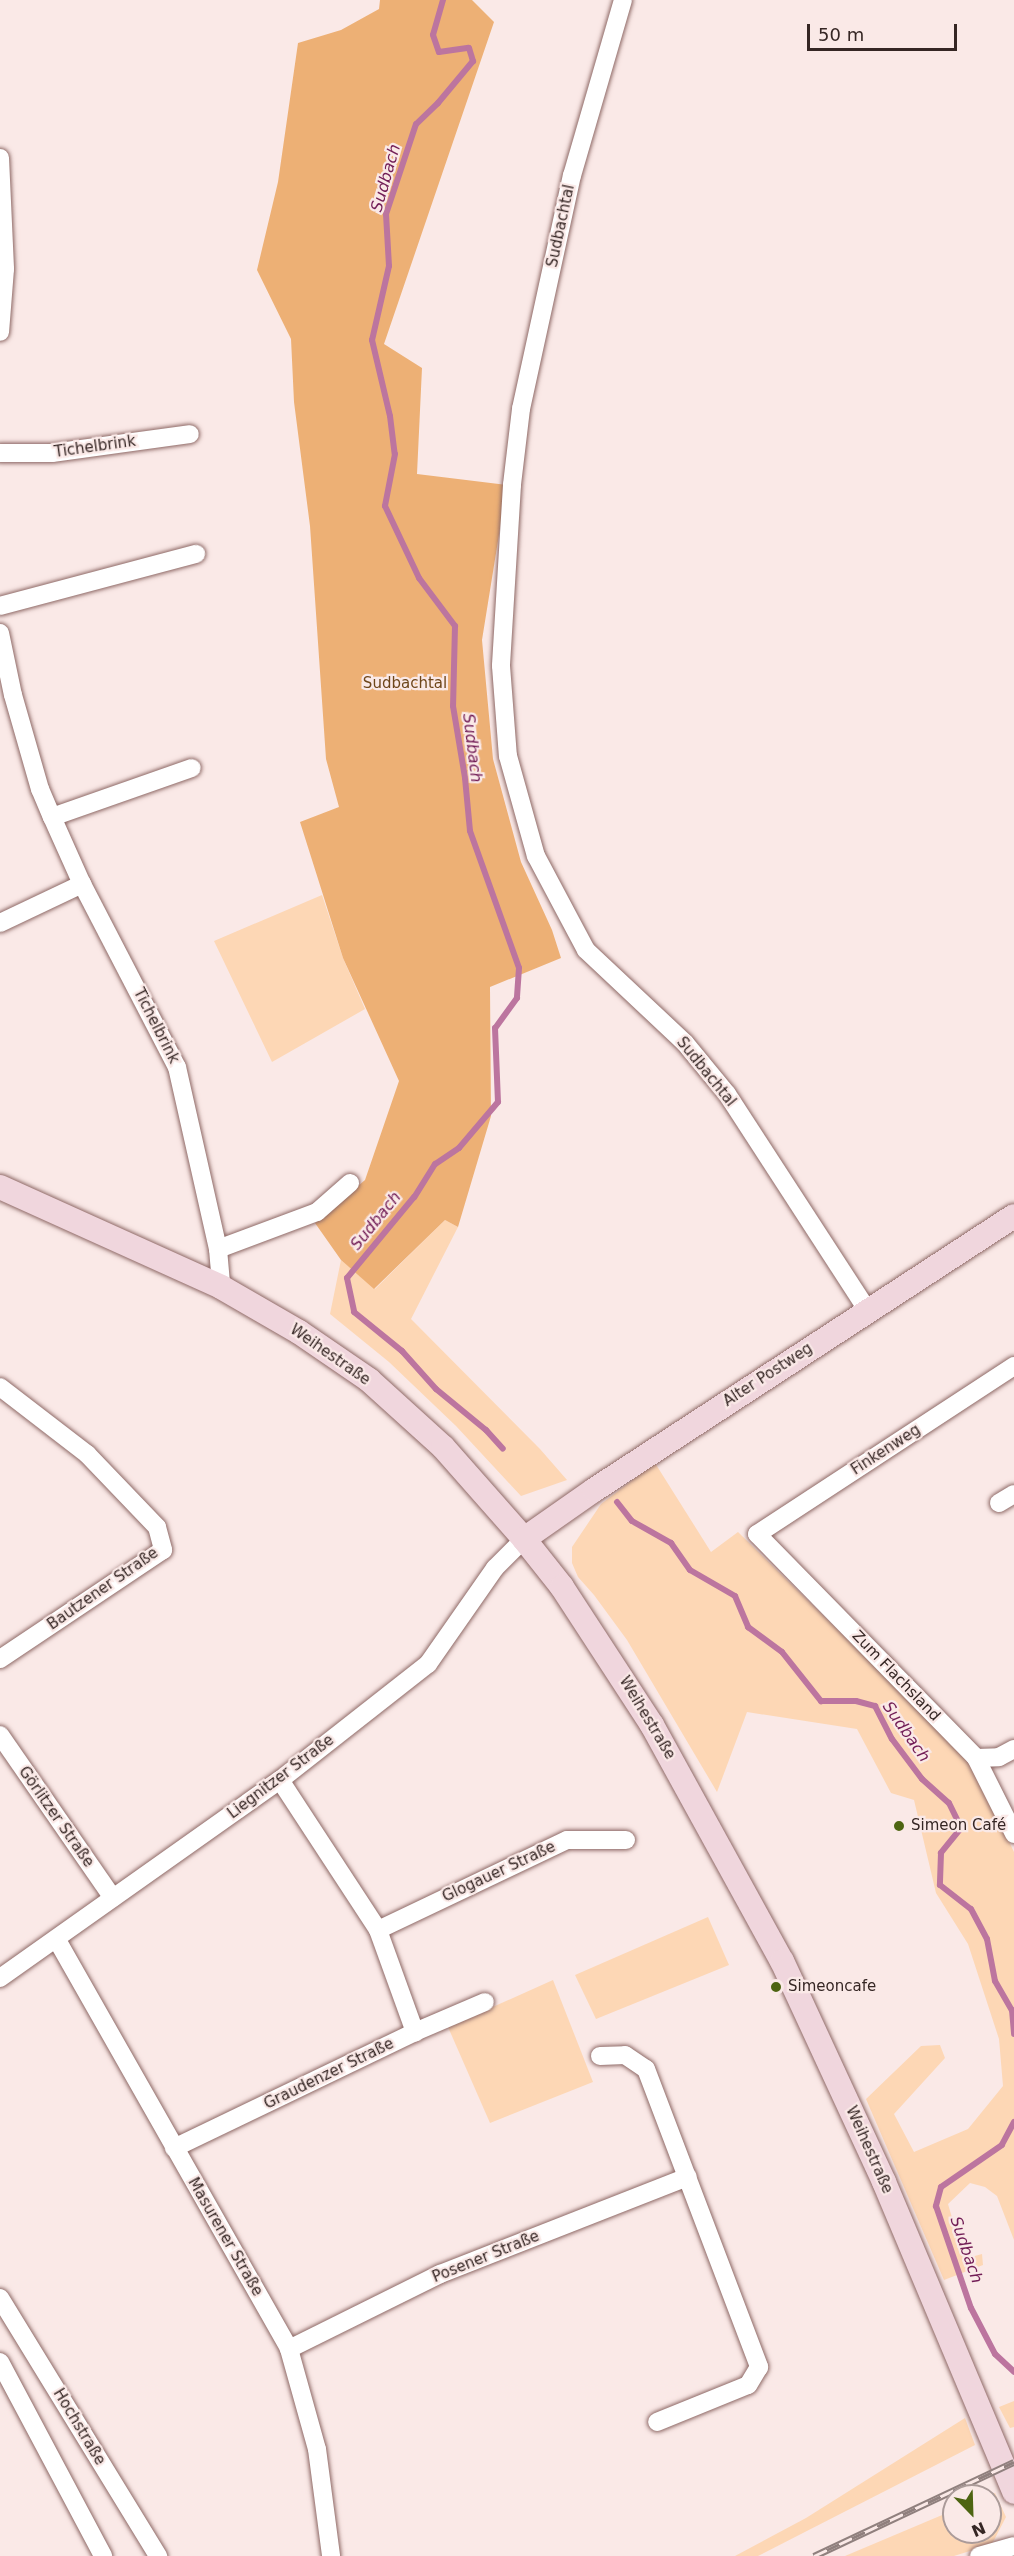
<!DOCTYPE html>
<html>
<head>
<meta charset="utf-8">
<style>
  body { margin:0 }
  #map { position:relative; width:1014px; height:2556px; overflow:hidden; background:#fae9e7; font-family:"DejaVu Sans",sans-serif }
  div>[style] { position:absolute }
  .green>* { inset:0; background:#fdd7b5 }
  .forest>* { inset:0; background:#edb075 }
  .stream>* { height:6px; margin:-3px; padding:0 3px; transform-origin:3px; border-radius:3px; background:#bc759f }
  .roads { filter:drop-shadow(0 0 2px #8e6966) drop-shadow(0 0 2px #8e6966) }
  .street>* { height:18px; margin:-9px; padding:0 9px; transform-origin:9px; border-radius:9px; background:#fff }
  .secondary>* { height:24px; margin:-12px; padding:0 12px; transform-origin:12px; border-radius:12px; background:#f0d6dd }
  .rail>* { height:7px; margin-top:-3.5px; transform-origin:0; background:repeating-linear-gradient(90deg,#fae9e7 0 14px,#90807e 0 28px); box-sizing:border-box; border-block:2px solid #90807e }
  .dots>* { width:16px; height:16px; translate:-50% -50%; box-sizing:border-box; border:3px solid #fae9e7; border-radius:50% }
  span { translate:-50% -50%; white-space:nowrap; text-align:center; line-height:1.15; -webkit-text-stroke:4.5px #fae9e7; paint-order:stroke }
  .street-label { font-size:15px; color:#352624 }
  .park-label { font-size:15px; color:#6e461a }
  .poi-label { font-size:15px; color:#352624 }
  .left { translate:0 -50%; text-align:left }
  .water-label { font-size:16px; color:#721d56; font-style:italic }
  .north { position:absolute; left:942px; top:2484px; width:60px; height:60px; box-sizing:border-box; background:#fae9e7; border:2px solid #ab9b99; border-radius:50%; rotate:157deg; font-size:16px; font-weight:700; line-height:24px; text-align:center; color:#352624 }
  .north::after { content:''; display:block; margin:auto; width:21px; height:27px; background:#4d6411; clip-path:polygon(50% 0,100% 100%,50% 72%,0 100%) }
  .scale { position:absolute; left:807px; top:24px; width:150px; height:27px; box-sizing:border-box; border:3px solid #352624; border-top:0; padding-left:8px; font-size:18px; line-height:21px; white-space:nowrap; color:#352624; -webkit-text-stroke:4px #fae9e7; paint-order:stroke }
</style>
</head>
<body>
<div id="map">
  <div class="green">
    <div style="clip-path:polygon(322px 895px,343px 958px,365px 1009px,272px 1062px,214px 941px)"></div>
    <div style="clip-path:polygon(445px 1220px,458px 1227px,411px 1319px,540px 1449px,567px 1480px,521px 1496px,456px 1426px,389px 1362px,330px 1314px,341px 1260px,375px 1289px)"></div>
    <div style="clip-path:polygon(655px 1463px,711px 1552px,738px 1532px,969px 1759px,1014px 1852px,1014px 2240px,997px 2196px,985px 2187px,970px 2183px,948px 2204px,964px 2259px,982px 2254px,983px 2265px,944px 2280px,866px 2099px,921px 2046px,940px 2045px,945px 2058px,894px 2114px,914px 2152px,968px 2129px,1003px 2086px,999px 2039px,968px 1944px,936px 1893px,914px 1800px,891px 1793px,857px 1729px,747px 1712px,717px 1792px,627px 1640px,594px 1595px,578px 1577px,572px 1563px,572px 1547px,601px 1504px)"></div>
    <div style="clip-path:polygon(708px 1917px,729px 1965px,596px 2019px,575px 1975px)"></div>
    <div style="clip-path:polygon(553px 1980px,593px 2082px,490px 2123px,448px 2027px)"></div>
    <div style="clip-path:polygon(1014px 2401px,1014px 2427px,1010px 2428px,999px 2407px)"></div>
    <div style="clip-path:polygon(965px 2418px,975px 2445px,758px 2556px,735px 2556px,806px 2518px)"></div>
    <div style="clip-path:polygon(995px 2493px,1006px 2517px,992px 2544px,954px 2556px,845px 2556px,954px 2510px,954px 2532px,990px 2532px,990px 2496px,988px 2496px)"></div>
  </div>
  <div class="forest">
    <div style="clip-path:polygon(380px 0,472px 0,494px 22px,384px 344px,422px 368px,417px 474px,507px 485px,482px 640px,493px 759px,521px 862px,552px 930px,561px 958px,490px 987px,491px 1116px,458px 1227px,445px 1220px,374px 1289px,341px 1260px,315px 1223px,365px 1180px,399px 1081px,343px 958px,300px 822px,339px 807px,326px 759px,310px 526px,294px 402px,291px 339px,257px 270px,278px 182px,298px 43px,341px 30px,379px 9px)"></div>
  </div>
  <div class="stream">
    <div style="left:443px;top:0;width:36px;rotate:106deg"></div>
    <div style="left:433px;top:35px;width:18px;rotate:71deg"></div>
    <div style="left:439px;top:52px;width:30px;rotate:-8deg"></div>
    <div style="left:469px;top:48px;width:14px;rotate:73deg"></div>
    <div style="left:473px;top:61px;width:55px;rotate:129.8deg"></div>
    <div style="left:438px;top:103px;width:30px;rotate:136deg"></div>
    <div style="left:416px;top:124px;width:95px;rotate:108.4deg"></div>
    <div style="left:386px;top:214px;width:52px;rotate:86.7deg"></div>
    <div style="left:389px;top:266px;width:76px;rotate:102.9deg"></div>
    <div style="left:372px;top:340px;width:78px;rotate:76.7deg"></div>
    <div style="left:390px;top:416px;width:38px;rotate:83deg"></div>
    <div style="left:395px;top:454px;width:53px;rotate:100.9deg"></div>
    <div style="left:385px;top:506px;width:80px;rotate:64.7deg"></div>
    <div style="left:419px;top:578px;width:60px;rotate:53.1deg"></div>
    <div style="left:455px;top:626px;width:80px;rotate:91.4deg"></div>
    <div style="left:453px;top:706px;width:73px;rotate:80.5deg"></div>
    <div style="left:465px;top:778px;width:53px;rotate:84.6deg"></div>
    <div style="left:470px;top:831px;width:145px;rotate:70.3deg"></div>
    <div style="left:519px;top:968px;width:30px;rotate:94deg"></div>
    <div style="left:517px;top:998px;width:37px;rotate:126deg"></div>
    <div style="left:495px;top:1028px;width:74px;rotate:87.7deg"></div>
    <div style="left:498px;top:1102px;width:60px;rotate:130.3deg"></div>
    <div style="left:459px;top:1148px;width:29px;rotate:146deg"></div>
    <div style="left:435px;top:1164px;width:39px;rotate:122deg"></div>
    <div style="left:414px;top:1197px;width:105px;rotate:129.6deg"></div>
    <div style="left:347px;top:1278px;width:35px;rotate:78deg"></div>
    <div style="left:354px;top:1312px;width:62px;rotate:39.1deg"></div>
    <div style="left:402px;top:1351px;width:51px;rotate:48.2deg"></div>
    <div style="left:436px;top:1389px;width:65px;rotate:39.4deg"></div>
    <div style="left:486px;top:1430px;width:25px;rotate:48deg"></div>
    <div style="left:617px;top:1502px;width:24px;rotate:52deg"></div>
    <div style="left:632px;top:1521px;width:45px;rotate:29.4deg"></div>
    <div style="left:671px;top:1543px;width:33px;rotate:55deg"></div>
    <div style="left:690px;top:1570px;width:52px;rotate:30deg"></div>
    <div style="left:735px;top:1596px;width:34px;rotate:67deg"></div>
    <div style="left:748px;top:1627px;width:42px;rotate:36.3deg"></div>
    <div style="left:782px;top:1652px;width:63px;rotate:51.5deg"></div>
    <div style="left:821px;top:1701px;width:35px"></div>
    <div style="left:856px;top:1701px;width:20px;rotate:15deg"></div>
    <div style="left:875px;top:1706px;width:37px;rotate:63deg"></div>
    <div style="left:892px;top:1739px;width:50px;rotate:53.1deg"></div>
    <div style="left:922px;top:1779px;width:36px;rotate:42deg"></div>
    <div style="left:949px;top:1803px;width:28px;rotate:64deg"></div>
    <div style="left:961px;top:1828px;width:32px;rotate:129deg"></div>
    <div style="left:941px;top:1853px;width:32px;rotate:92deg"></div>
    <div style="left:940px;top:1885px;width:39px;rotate:38deg"></div>
    <div style="left:971px;top:1909px;width:34px;rotate:62deg"></div>
    <div style="left:987px;top:1939px;width:43px;rotate:79.2deg"></div>
    <div style="left:995px;top:1981px;width:34px;rotate:60deg"></div>
    <div style="left:1012px;top:2010px;width:24px;rotate:85deg"></div>
    <div style="left:1014px;top:2122px;width:26px;rotate:118deg"></div>
    <div style="left:1002px;top:2145px;width:74px;rotate:145.5deg"></div>
    <div style="left:941px;top:2187px;width:20px;rotate:105deg"></div>
    <div style="left:936px;top:2206px;width:108px;rotate:71.1deg"></div>
    <div style="left:971px;top:2308px;width:52px;rotate:62.4deg"></div>
    <div style="left:995px;top:2354px;width:26px;rotate:43deg"></div>
  </div>
  <div class="roads">
    <div class="street">
      <div style="left:623px;top:0;width:182px;rotate:106.2deg"></div>
      <div style="left:572px;top:175px;width:239px;rotate:102.3deg"></div>
      <div style="left:521px;top:409px;width:77px;rotate:96.8deg"></div>
      <div style="left:512px;top:485px;width:181px;rotate:93.5deg"></div>
      <div style="left:501px;top:666px;width:90px;rotate:85.6deg"></div>
      <div style="left:508px;top:756px;width:104px;rotate:74.4deg"></div>
      <div style="left:536px;top:856px;width:106px;rotate:62deg"></div>
      <div style="left:586px;top:950px;width:136px;rotate:43.2deg"></div>
      <div style="left:685px;top:1043px;width:66px;rotate:50.5deg"></div>
      <div style="left:727px;top:1094px;width:259px;rotate:57deg"></div>
      <div style="left:0;top:158px;width:111px;rotate:87.4deg"></div>
      <div style="left:5px;top:269px;width:63px;rotate:94.5deg"></div>
      <div style="left:0;top:453px;width:52px"></div>
      <div style="left:52px;top:453px;width:139px;rotate:-7.8deg"></div>
      <div style="left:0;top:606px;width:203px;rotate:-14.9deg"></div>
      <div style="left:0;top:633px;width:63px;rotate:78.2deg"></div>
      <div style="left:13px;top:695px;width:98px;rotate:74deg"></div>
      <div style="left:40px;top:789px;width:30px;rotate:67deg"></div>
      <div style="left:52px;top:817px;width:73px;rotate:65.9deg"></div>
      <div style="left:82px;top:884px;width:206px;rotate:62.6deg"></div>
      <div style="left:177px;top:1067px;width:187px;rotate:77.3deg"></div>
      <div style="left:218px;top:1249px;width:38px;rotate:85deg"></div>
      <div style="left:52px;top:817px;width:148px;rotate:-19.3deg"></div>
      <div style="left:0;top:923px;width:91px;rotate:-25.4deg"></div>
      <div style="left:218px;top:1249px;width:106px;rotate:-20.5deg"></div>
      <div style="left:317px;top:1212px;width:44px;rotate:-41.3deg"></div>
      <div style="left:1014px;top:1366px;width:307px;rotate:146.8deg"></div>
      <div style="left:757px;top:1534px;width:313px;rotate:45.6deg"></div>
      <div style="left:976px;top:1758px;width:85px;rotate:63.4deg"></div>
      <div style="left:0;top:1387px;width:110px;rotate:37.6deg"></div>
      <div style="left:87px;top:1454px;width:101px;rotate:46.2deg"></div>
      <div style="left:157px;top:1527px;width:24px;rotate:75deg"></div>
      <div style="left:163px;top:1550px;width:196px;rotate:146.2deg"></div>
      <div style="left:999px;top:1503px;width:17px;rotate:-31deg"></div>
      <div style="left:0;top:1735px;width:198px;rotate:55.3deg"></div>
      <div style="left:976px;top:1758px;width:23px;rotate:-2deg"></div>
      <div style="left:999px;top:1757px;width:17px;rotate:-28deg"></div>
      <div style="left:280px;top:1780px;width:179px;rotate:56.8deg"></div>
      <div style="left:378px;top:1930px;width:109px;rotate:70.1deg"></div>
      <div style="left:378px;top:1930px;width:209px;rotate:-25.5deg"></div>
      <div style="left:567px;top:1840px;width:59px"></div>
      <div style="left:57px;top:1940px;width:470px;rotate:60.4deg"></div>
      <div style="left:289px;top:2349px;width:104px;rotate:74.4deg"></div>
      <div style="left:317px;top:2449px;width:108px;rotate:82.5deg"></div>
      <div style="left:0;top:1978px;width:343px;rotate:-35.3deg"></div>
      <div style="left:280px;top:1780px;width:188px;rotate:-38.1deg"></div>
      <div style="left:428px;top:1664px;width:117px;rotate:-55.1deg"></div>
      <div style="left:495px;top:1568px;width:41px;rotate:-45deg"></div>
      <div style="left:600px;top:2056px;width:25px;rotate:-2deg"></div>
      <div style="left:625px;top:2055px;width:25px;rotate:34deg"></div>
      <div style="left:646px;top:2069px;width:319px;rotate:69.2deg"></div>
      <div style="left:759px;top:2367px;width:21px;rotate:121deg"></div>
      <div style="left:748px;top:2385px;width:98px;rotate:157.9deg"></div>
      <div style="left:174px;top:2148px;width:267px;rotate:-25.7deg"></div>
      <div style="left:415px;top:2032px;width:76px;rotate:-23.2deg"></div>
      <div style="left:0;top:2298px;width:303px;rotate:58.5deg"></div>
      <div style="left:289px;top:2349px;width:169px;rotate:-26.4deg"></div>
      <div style="left:440px;top:2274px;width:266px;rotate:-21.4deg"></div>
      <div style="left:0;top:2362px;width:220px;rotate:62deg"></div>
      <div style="left:979px;top:2556px;width:36px;rotate:-16deg"></div>
    </div>
    <div class="secondary">
      <div style="left:0;top:1187px;width:243px;rotate:24.3deg"></div>
      <div style="left:221px;top:1287px;width:90px;rotate:30deg"></div>
      <div style="left:299px;top:1332px;width:85px;rotate:34.4deg"></div>
      <div style="left:369px;top:1380px;width:100px;rotate:42.2deg"></div>
      <div style="left:443px;top:1447px;width:123px;rotate:48.6deg"></div>
      <div style="left:524px;top:1539px;width:61px;rotate:51.6deg"></div>
      <div style="left:562px;top:1587px;width:165px;rotate:56.9deg"></div>
      <div style="left:652px;top:1725px;width:269px;rotate:61.2deg"></div>
      <div style="left:782px;top:1961px;width:243px;rotate:65.2deg"></div>
      <div style="left:884px;top:2182px;width:336px;rotate:67.2deg"></div>
      <div style="left:524px;top:1539px;width:85px;rotate:-35deg"></div>
      <div style="left:594px;top:1490px;width:501px;rotate:-33.12deg"></div>
    </div>
  </div>
  <div class="rail">
    <div style="left:814px;top:2556px;width:221px;rotate:-25.2deg"></div>
  </div>
  <div class="dots">
    <div style="left:899px;top:1826px;background:#4d6411"></div>
    <div style="left:776px;top:1987px;background:#4d6411"></div>
  </div>
  <div class="street-label">
    <span style="left:561px;top:226px;rotate:-78deg">Sudbachtal</span>
    <span style="left:95px;top:447px;rotate:-8deg">Tichelbrink</span>
    <span style="left:156px;top:1026px;rotate:63deg">Tichelbrink</span>
    <span style="left:706px;top:1072px;rotate:51deg">Sudbachtal</span>
    <span style="left:330px;top:1355px;rotate:35deg">Weihestraße</span>
    <span style="left:768px;top:1375px;rotate:-33deg">Alter Postweg</span>
    <span style="left:886px;top:1450px;rotate:-33deg">Finkenweg</span>
    <span style="left:103px;top:1589px;rotate:-35deg">Bautzener Straße</span>
    <span style="left:896px;top:1676px;rotate:46deg">Zum Flachsland</span>
    <span style="left:647px;top:1718px;rotate:59deg">Weihestraße</span>
    <span style="left:281px;top:1777px;rotate:-37deg">Liegnitzer Straße</span>
    <span style="left:56px;top:1817px;rotate:55deg">Görlitzer Straße</span>
    <span style="left:499px;top:1872px;rotate:-25deg">Glogauer Straße</span>
    <span style="left:329px;top:2074px;rotate:-26deg">Graudenzer Straße</span>
    <span style="left:869px;top:2150px;rotate:66deg">Weihestraße</span>
    <span style="left:225px;top:2237px;rotate:60deg">Masurener Straße</span>
    <span style="left:486px;top:2257px;rotate:-22deg">Posener Straße</span>
    <span style="left:79px;top:2427px;rotate:59deg">Hochstraße</span>
  </div>
  <div class="park-label">
    <span style="left:405px;top:684px">Sudbachtal</span>
  </div>
  <div class="poi-label">
    <span class="left" style="left:911px;top:1826px">Simeon Café</span>
    <span class="left" style="left:788px;top:1987px">Simeoncafe</span>
  </div>
  <div class="water-label">
    <span style="left:386px;top:178px;rotate:-74deg">Sudbach</span>
    <span style="left:472px;top:748px;rotate:83deg">Sudbach</span>
    <span style="left:376px;top:1221px;rotate:-51deg">Sudbach</span>
    <span style="left:906px;top:1732px;rotate:55deg">Sudbach</span>
    <span style="left:966px;top:2250px;rotate:71deg">Sudbach</span>
  </div>
  <div class="north">N</div>
  <div class="scale">50 m</div>
</div>
</body>
</html>
